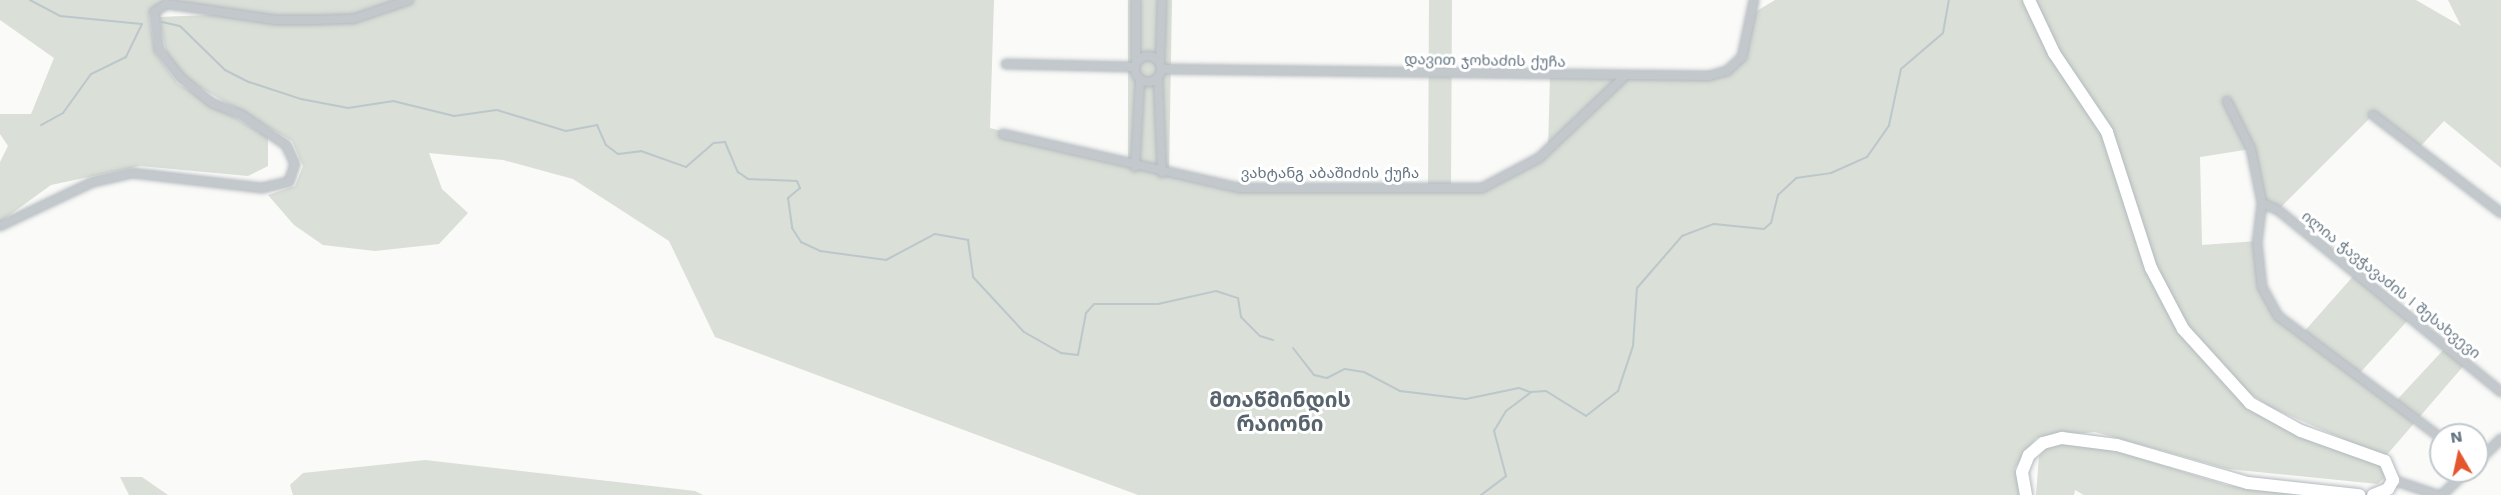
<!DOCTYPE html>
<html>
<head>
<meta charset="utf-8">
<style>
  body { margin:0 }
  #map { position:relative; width:2501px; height:495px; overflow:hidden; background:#fafaf8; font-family:"Work Sans","Noto Sans Georgian",sans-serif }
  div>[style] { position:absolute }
  .green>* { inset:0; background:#dadfd7 }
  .stream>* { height:2px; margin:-1px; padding:0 1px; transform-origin:1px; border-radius:1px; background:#bbc7cb }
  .roads { filter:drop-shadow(0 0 2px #b3babf) drop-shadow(0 0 2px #b3babf) }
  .street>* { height:8px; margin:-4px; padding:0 4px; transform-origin:4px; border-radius:4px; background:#c3c8cc }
  .street>.ring { margin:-4px; padding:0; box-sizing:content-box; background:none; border:8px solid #c3c8cc; border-radius:50% }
  .secondary>* { height:12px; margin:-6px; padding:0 6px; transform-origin:6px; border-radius:6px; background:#fff }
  span { translate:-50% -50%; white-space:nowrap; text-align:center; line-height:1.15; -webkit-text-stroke:6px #fff; paint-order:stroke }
  .street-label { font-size:15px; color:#657683 }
  .district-label { font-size:21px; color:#57646e; font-weight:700 }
  .north { position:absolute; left:2429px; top:423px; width:60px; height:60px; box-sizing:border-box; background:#fff; border:2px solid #c1c8cd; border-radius:50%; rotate:351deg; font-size:16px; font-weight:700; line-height:24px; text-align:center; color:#657683 }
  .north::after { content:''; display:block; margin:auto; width:21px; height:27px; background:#e4572e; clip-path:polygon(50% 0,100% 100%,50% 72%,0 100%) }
</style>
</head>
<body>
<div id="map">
  <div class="green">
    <div style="clip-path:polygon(0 0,165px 0,149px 15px,155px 53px,178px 84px,268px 137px,268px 166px,248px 176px,140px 166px,51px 185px,0 222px,0 162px,8px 146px,0 134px,0 114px,31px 114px,54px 58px,0 20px)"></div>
    <div style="clip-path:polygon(166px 0,994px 0,990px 128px,1128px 164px,1128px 0,1172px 0,1169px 174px,1239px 188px,1428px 188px,1429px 0,1452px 0,1451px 188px,1482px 188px,1548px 149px,1550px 76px,1727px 71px,1742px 57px,1755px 12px,1775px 0,2416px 0,2461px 26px,2448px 0,2501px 0,2501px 168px,2444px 121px,2418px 149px,2373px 115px,2278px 210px,2262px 203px,2251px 149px,2200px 157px,2202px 245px,2257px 241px,2262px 287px,2278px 316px,2302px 334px,2356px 273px,2410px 318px,2358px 375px,2394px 403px,2446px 347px,2466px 363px,2385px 457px,2272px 408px,2240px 387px,2176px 328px,2251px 406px,2382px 463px,2387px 475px,2378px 484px,2228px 469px,2095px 432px,2036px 438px,2015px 468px,2020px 495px,1138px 495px,715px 337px,669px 241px,573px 179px,503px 160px,429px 153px,442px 189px,468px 213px,439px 244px,375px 251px,323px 245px,294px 225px,268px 195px,295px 186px,303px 166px,292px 141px,184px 78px,166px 52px,159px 17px,233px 14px)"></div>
    <div style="clip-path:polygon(2066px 444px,2114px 450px,2226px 485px,2303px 495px,2084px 495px,2075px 490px,2074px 495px,2036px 495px,2039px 456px,2048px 447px)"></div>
    <div style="clip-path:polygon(425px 460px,695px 491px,703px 495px,293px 495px,290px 485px,303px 473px)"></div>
    <div style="clip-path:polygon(120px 477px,142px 477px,168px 495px,129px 495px)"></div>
  </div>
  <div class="stream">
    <div style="left:30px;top:0;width:34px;rotate:28deg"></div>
    <div style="left:60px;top:16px;width:82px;rotate:5.6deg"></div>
    <div style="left:142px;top:24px;width:37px;rotate:116deg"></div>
    <div style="left:126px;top:57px;width:39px;rotate:154deg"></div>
    <div style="left:91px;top:74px;width:48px;rotate:125.7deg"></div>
    <div style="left:63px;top:113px;width:25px;rotate:151deg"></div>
    <div style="left:162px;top:22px;width:18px;rotate:13deg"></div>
    <div style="left:180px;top:26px;width:63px;rotate:44.4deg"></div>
    <div style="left:225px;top:70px;width:27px;rotate:27deg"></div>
    <div style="left:249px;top:82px;width:55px;rotate:18.1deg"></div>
    <div style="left:301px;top:99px;width:48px;rotate:10.8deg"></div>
    <div style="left:348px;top:108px;width:46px;rotate:-8.8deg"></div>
    <div style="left:393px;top:101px;width:63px;rotate:13.8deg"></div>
    <div style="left:454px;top:116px;width:43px;rotate:-7.9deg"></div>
    <div style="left:497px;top:110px;width:72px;rotate:16.9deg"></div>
    <div style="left:566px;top:131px;width:32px;rotate:-11deg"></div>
    <div style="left:597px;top:125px;width:22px;rotate:66deg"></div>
    <div style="left:606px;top:145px;width:15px;rotate:37deg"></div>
    <div style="left:618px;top:154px;width:23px;rotate:-7deg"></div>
    <div style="left:641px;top:151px;width:48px;rotate:19.6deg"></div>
    <div style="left:686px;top:167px;width:37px;rotate:-41deg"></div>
    <div style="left:714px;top:143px;width:11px;rotate:-5deg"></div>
    <div style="left:725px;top:142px;width:33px;rotate:67deg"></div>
    <div style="left:738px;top:172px;width:12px;rotate:35deg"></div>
    <div style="left:748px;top:179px;width:49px;rotate:2.3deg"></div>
    <div style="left:797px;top:181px;width:8px;rotate:67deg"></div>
    <div style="left:800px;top:188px;width:16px;rotate:140deg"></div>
    <div style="left:788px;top:198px;width:30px;rotate:82deg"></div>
    <div style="left:792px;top:228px;width:17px;rotate:57deg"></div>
    <div style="left:801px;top:242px;width:21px;rotate:25deg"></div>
    <div style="left:820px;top:251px;width:67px;rotate:7.8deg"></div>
    <div style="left:886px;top:260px;width:55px;rotate:-28deg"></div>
    <div style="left:935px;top:234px;width:34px;rotate:10deg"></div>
    <div style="left:968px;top:240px;width:37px;rotate:82deg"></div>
    <div style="left:973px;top:277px;width:75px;rotate:47.2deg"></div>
    <div style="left:1024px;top:332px;width:43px;rotate:29.6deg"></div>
    <div style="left:1061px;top:353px;width:17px;rotate:7deg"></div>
    <div style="left:1078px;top:355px;width:43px;rotate:-79.2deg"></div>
    <div style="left:1086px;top:313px;width:12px;rotate:-48deg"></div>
    <div style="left:1094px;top:304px;width:64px"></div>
    <div style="left:1158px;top:304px;width:59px;rotate:-12.6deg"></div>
    <div style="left:1216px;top:291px;width:23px;rotate:18deg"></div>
    <div style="left:1238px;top:298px;width:19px;rotate:81deg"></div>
    <div style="left:1241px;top:317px;width:27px;rotate:45deg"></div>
    <div style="left:1260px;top:336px;width:14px;rotate:17deg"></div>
    <div style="left:1293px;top:348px;width:34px;rotate:52deg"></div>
    <div style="left:1314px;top:375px;width:13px;rotate:13deg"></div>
    <div style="left:1327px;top:378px;width:20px;rotate:-27deg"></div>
    <div style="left:1345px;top:369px;width:19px;rotate:9deg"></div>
    <div style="left:1364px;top:372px;width:41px;rotate:27.8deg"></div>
    <div style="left:1400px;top:391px;width:66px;rotate:6.9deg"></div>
    <div style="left:1466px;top:399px;width:54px;rotate:-11.7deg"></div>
    <div style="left:1519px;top:388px;width:12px;rotate:20deg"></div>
    <div style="left:1481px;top:495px;width:31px;rotate:-37deg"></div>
    <div style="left:1506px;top:476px;width:47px;rotate:-104.9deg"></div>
    <div style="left:1494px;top:431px;width:23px;rotate:-59deg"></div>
    <div style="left:1506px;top:411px;width:31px;rotate:-37deg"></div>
    <div style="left:1531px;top:392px;width:15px;rotate:-4deg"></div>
    <div style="left:1546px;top:391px;width:47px;rotate:32deg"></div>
    <div style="left:1586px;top:416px;width:41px;rotate:-38deg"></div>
    <div style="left:1618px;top:391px;width:47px;rotate:-71.6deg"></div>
    <div style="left:1633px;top:346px;width:58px;rotate:-86.1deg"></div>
    <div style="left:1637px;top:288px;width:69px;rotate:-49.1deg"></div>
    <div style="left:1682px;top:236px;width:34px;rotate:-21deg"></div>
    <div style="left:1714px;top:224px;width:50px;rotate:5.7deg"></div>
    <div style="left:1764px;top:229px;width:9px;rotate:-41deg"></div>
    <div style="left:1771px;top:223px;width:29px;rotate:-76deg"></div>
    <div style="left:1778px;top:195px;width:25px;rotate:-43deg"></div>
    <div style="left:1796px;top:178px;width:35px;rotate:-8deg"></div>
    <div style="left:1831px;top:173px;width:39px;rotate:-24deg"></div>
    <div style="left:1867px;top:157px;width:39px;rotate:-55deg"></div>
    <div style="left:1889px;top:125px;width:57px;rotate:-77.9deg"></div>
    <div style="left:1901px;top:69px;width:55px;rotate:-40.6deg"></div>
    <div style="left:1943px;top:33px;width:34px;rotate:-80deg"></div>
  </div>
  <div class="roads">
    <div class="street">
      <div style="left:1136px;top:0;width:62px;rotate:90deg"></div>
      <div class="ring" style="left:1135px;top:56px;width:18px;height:18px"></div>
      <div style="left:1160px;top:63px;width:63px;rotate:-88.2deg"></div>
      <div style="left:1006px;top:64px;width:129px;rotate:1.3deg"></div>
      <div style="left:1162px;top:69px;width:547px;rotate:0.73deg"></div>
      <div style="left:1709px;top:76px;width:19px;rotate:-16deg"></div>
      <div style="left:1727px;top:71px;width:21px;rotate:-43deg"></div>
      <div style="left:1742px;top:57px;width:58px;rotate:-78.1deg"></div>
      <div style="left:1158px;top:78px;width:95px;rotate:87.6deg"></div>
      <div style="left:2227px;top:101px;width:54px;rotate:63.4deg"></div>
      <div style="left:2251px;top:149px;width:55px;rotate:78.5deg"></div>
      <div style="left:2262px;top:203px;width:38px;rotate:97deg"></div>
      <div style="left:2257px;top:241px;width:46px;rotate:83.8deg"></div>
      <div style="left:2262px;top:287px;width:33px;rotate:61deg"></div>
      <div style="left:2278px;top:316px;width:204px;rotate:36.8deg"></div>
      <div style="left:2373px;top:115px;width:161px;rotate:37.4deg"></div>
      <div style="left:1003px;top:134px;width:242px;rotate:12.9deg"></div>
      <div style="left:1239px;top:188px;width:243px"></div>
      <div style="left:1482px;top:188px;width:64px;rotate:-27.8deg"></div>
      <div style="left:1539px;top:158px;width:116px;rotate:-43.6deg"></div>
      <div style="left:1135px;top:167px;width:87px;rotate:-86.7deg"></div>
      <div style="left:2262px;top:203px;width:17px;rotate:24deg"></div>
      <div style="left:2278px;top:210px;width:288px;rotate:39.2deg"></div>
      <div style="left:0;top:226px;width:103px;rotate:-25.3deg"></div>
      <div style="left:93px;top:182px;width:40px;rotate:-13deg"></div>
      <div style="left:132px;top:173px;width:131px;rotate:6.6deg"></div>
      <div style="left:262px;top:188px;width:28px;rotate:-13deg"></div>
      <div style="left:289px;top:182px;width:19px;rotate:-72deg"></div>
      <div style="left:295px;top:164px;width:21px;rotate:-115deg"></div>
      <div style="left:286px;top:145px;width:53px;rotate:-145.7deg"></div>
      <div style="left:242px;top:115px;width:32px;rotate:-158deg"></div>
      <div style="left:212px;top:103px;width:40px;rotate:-141deg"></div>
      <div style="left:181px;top:78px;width:36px;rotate:-128deg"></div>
      <div style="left:159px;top:50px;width:38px;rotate:-97deg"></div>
      <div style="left:154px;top:12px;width:15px;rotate:-32deg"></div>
      <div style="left:167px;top:4px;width:110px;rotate:8.4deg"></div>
      <div style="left:276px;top:20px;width:39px"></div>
      <div style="left:315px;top:20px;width:38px;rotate:-2deg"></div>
      <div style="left:353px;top:19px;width:59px;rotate:-18.7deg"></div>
      <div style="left:2477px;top:462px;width:33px;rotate:-44deg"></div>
      <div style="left:2393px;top:480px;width:46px;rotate:18.8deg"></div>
      <div style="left:2442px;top:495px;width:35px;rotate:-44deg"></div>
    </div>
    <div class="secondary">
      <div style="left:2029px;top:0;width:59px;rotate:64.7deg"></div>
      <div style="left:2054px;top:53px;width:95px;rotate:56.1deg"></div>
      <div style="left:2107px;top:132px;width:143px;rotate:72.1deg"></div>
      <div style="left:2151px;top:268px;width:69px;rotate:62.3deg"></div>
      <div style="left:2183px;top:329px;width:100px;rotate:47.8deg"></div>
      <div style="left:2250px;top:403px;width:58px;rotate:28.8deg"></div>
      <div style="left:2301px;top:431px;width:89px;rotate:19.7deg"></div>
      <div style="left:2385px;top:461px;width:21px;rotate:67deg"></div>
      <div style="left:2393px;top:480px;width:10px;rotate:119deg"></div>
      <div style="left:2388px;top:489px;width:16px;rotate:158deg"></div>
      <div style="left:2026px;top:495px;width:23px;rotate:-100deg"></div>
      <div style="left:2022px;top:472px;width:18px;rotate:-68deg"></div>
      <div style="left:2029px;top:455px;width:18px;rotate:-41deg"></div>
      <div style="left:2043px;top:443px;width:20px;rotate:-15deg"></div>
      <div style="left:2062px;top:438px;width:55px;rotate:7.3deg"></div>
      <div style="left:2117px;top:445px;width:136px;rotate:16.2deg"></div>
      <div style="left:2248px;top:483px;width:112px;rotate:6.2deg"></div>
    </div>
  </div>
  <div class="street-label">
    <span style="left:1485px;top:61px;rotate:1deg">დავით ჯოხაძის ქუჩა</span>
    <span style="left:1330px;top:174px">ვახტანგ აბაშიძის ქუჩა</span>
    <span style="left:2391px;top:285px;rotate:39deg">ილია ჭავჭავაძის I შესახვევი</span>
  </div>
  <div class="district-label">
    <span style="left:1280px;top:412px">მთაწმინდის<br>რაიონი</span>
  </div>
  <div class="north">N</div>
</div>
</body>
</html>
